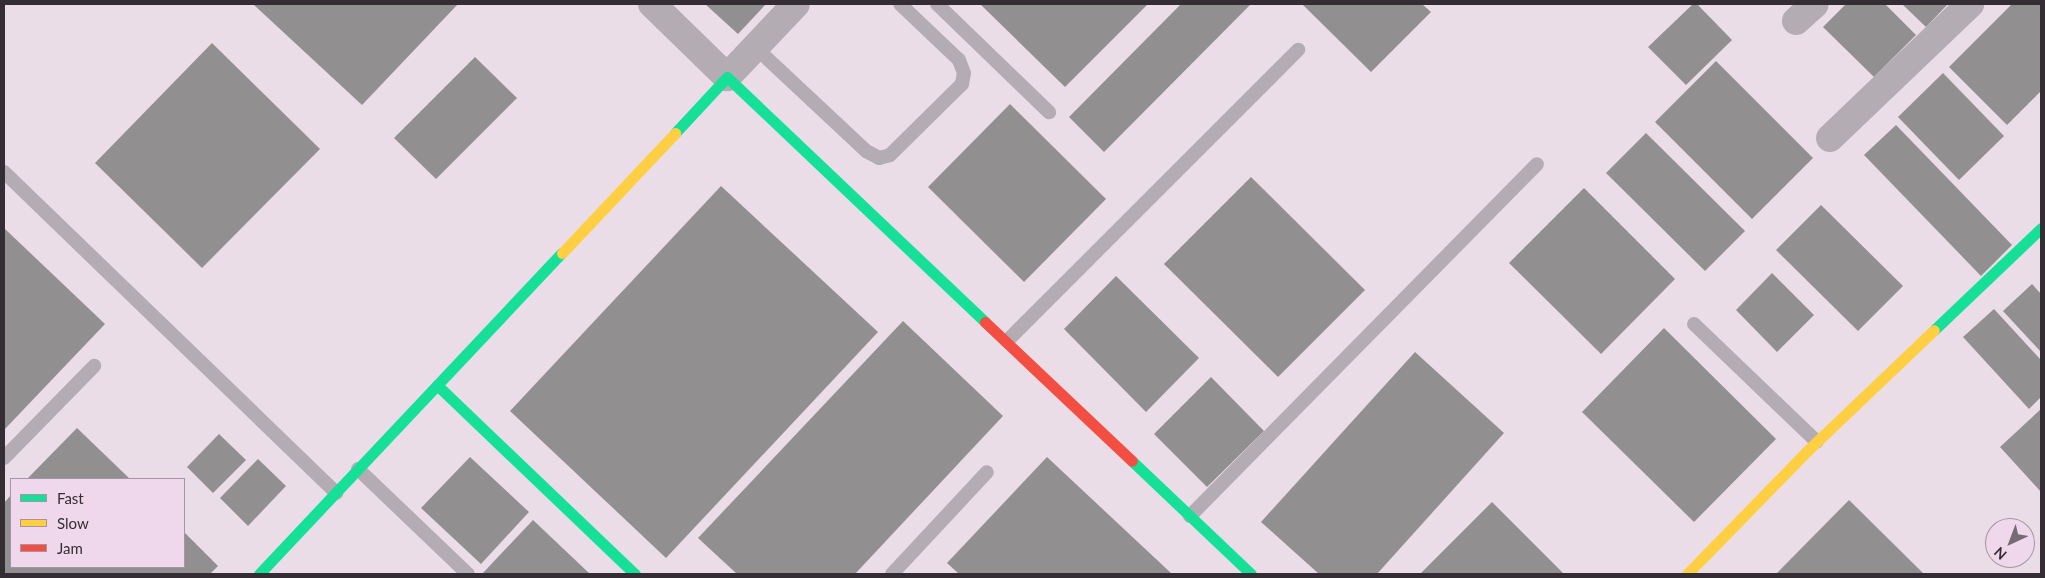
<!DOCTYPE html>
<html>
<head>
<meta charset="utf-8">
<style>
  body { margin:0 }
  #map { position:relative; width:2045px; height:578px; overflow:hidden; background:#eadde8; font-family:Lato,sans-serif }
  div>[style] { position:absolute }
  .building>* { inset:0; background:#928f91 }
  .lane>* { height:14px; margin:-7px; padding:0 7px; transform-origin:7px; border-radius:7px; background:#b4acb3 }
  .street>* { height:28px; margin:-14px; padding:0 14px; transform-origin:14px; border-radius:14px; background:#b4acb3 }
  .fast>* { height:11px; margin:-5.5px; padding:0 5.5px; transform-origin:5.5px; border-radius:5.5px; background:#16e098 }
  .slow>* { height:11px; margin:-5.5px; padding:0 5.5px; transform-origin:5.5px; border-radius:5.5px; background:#ffcf43 }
  .jam>* { height:11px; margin:-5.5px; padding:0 5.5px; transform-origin:5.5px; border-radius:5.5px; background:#f24e42 }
  span { translate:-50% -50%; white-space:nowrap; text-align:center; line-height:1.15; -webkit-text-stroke:5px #efd8ec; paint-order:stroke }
  .frame { position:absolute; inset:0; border:5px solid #352d34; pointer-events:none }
  .legend { position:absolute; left:10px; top:478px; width:175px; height:90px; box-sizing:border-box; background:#efd8ec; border:1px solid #a594a2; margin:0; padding:6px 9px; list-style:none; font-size:15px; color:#352d34 }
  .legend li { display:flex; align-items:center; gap:10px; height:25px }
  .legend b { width:25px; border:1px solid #a594a2 }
  .north { position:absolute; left:1985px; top:518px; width:50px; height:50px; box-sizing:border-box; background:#efd8ec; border:1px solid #a594a2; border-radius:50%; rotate:223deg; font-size:14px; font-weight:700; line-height:20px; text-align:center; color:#352d34 }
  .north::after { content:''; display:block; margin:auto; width:18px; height:22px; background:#746b73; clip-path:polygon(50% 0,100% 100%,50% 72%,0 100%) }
</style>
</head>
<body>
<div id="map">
  <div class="building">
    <div style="clip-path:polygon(253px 4px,458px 4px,362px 105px)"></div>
    <div style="clip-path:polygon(705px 4px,766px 4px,738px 34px)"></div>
    <div style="clip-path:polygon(980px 4px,1148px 4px,1065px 87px)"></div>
    <div style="clip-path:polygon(1181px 4px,1251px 4px,1104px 152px,1069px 117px)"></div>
    <div style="clip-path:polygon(1302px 4px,1422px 4px,1431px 12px,1371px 72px)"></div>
    <div style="clip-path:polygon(1693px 4px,1697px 4px,1732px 40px,1686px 85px,1648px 47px)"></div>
    <div style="clip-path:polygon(1846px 4px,1885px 4px,1916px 35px,1874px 77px,1823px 27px)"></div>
    <div style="clip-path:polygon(1902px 4px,1948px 4px,1926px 27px)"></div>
    <div style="clip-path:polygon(2012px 4px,2041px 4px,2041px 91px,2007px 125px,1949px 67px)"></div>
    <div style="clip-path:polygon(212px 43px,320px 149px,202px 268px,95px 163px)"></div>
    <div style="clip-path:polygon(475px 57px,517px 98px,436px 179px,394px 138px)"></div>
    <div style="clip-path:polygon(1716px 61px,1813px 158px,1752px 219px,1655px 122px)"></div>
    <div style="clip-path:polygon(1943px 73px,2004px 136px,1959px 180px,1898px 117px)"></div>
    <div style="clip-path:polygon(1010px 104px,1106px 199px,1024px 282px,928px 187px)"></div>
    <div style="clip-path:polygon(1896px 125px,2012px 245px,1981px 276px,1864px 155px)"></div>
    <div style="clip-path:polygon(1646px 133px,1745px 231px,1705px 271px,1606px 173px)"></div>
    <div style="clip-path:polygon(1251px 177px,1365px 290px,1278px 377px,1164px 264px)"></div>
    <div style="clip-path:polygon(721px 186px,878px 332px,666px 558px,510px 411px)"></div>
    <div style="clip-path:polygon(1584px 188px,1675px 279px,1601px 354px,1509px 263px)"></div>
    <div style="clip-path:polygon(1821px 205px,1903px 286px,1858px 331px,1776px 250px)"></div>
    <div style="clip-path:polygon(4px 228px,105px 324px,4px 430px)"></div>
    <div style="clip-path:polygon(1772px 273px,1814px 315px,1777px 352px,1736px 310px)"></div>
    <div style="clip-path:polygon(1116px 276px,1199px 358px,1146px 412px,1064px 329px)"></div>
    <div style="clip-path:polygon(2032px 284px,2041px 294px,2041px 352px,2003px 311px)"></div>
    <div style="clip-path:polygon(1994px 309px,2041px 360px,2041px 397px,2029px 409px,1963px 337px)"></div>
    <div style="clip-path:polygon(903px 321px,1003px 416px,855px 574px,737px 574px,698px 538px)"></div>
    <div style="clip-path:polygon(1664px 328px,1776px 439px,1694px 522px,1582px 412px)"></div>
    <div style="clip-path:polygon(1415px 352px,1504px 433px,1377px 574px,1319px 574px,1261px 522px)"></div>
    <div style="clip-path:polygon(1211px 377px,1264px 431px,1207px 487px,1154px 434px)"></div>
    <div style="clip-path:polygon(2041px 409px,2041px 492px,2000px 447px)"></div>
    <div style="clip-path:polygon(77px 428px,130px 479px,27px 479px)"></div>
    <div style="clip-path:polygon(219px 434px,246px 460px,213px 493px,187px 467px)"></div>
    <div style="clip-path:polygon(470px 457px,529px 512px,481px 564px,421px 508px)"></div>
    <div style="clip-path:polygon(1047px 457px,1172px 574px,959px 574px,947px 563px)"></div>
    <div style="clip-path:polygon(258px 459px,286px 486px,248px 526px,220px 498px)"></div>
    <div style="clip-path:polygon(11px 495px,11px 567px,184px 567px,184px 532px,218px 566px,210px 574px,4px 574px,4px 503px)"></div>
    <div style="clip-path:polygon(1849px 500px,1924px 574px,1776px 574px)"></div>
    <div style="clip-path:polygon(1492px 502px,1564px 574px,1420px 574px)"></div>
    <div style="clip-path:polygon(533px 520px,590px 574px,482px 574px)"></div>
  </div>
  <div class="lane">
    <div style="left:937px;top:4px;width:156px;rotate:44deg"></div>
    <div style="left:755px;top:47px;width:152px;rotate:43.1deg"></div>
    <div style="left:866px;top:151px;width:15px;rotate:28deg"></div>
    <div style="left:879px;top:158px;width:11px;rotate:-15deg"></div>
    <div style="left:890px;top:155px;width:101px;rotate:-44.6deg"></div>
    <div style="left:962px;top:84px;width:11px;rotate:-80deg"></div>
    <div style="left:964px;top:73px;width:14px;rotate:-111deg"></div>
    <div style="left:959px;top:60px;width:81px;rotate:-136.5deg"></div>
    <div style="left:4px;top:172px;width:462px;rotate:44deg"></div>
    <div style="left:1694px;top:324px;width:170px;rotate:43.8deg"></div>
    <div style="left:1007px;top:341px;width:412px;rotate:-45deg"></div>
    <div style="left:4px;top:458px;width:129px;rotate:-45.6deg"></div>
    <div style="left:358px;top:469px;width:152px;rotate:43.7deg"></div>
    <div style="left:1190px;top:516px;width:494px;rotate:-45.4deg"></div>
    <div style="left:892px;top:574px;width:139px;rotate:-47deg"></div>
  </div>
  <div class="street">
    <div style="left:652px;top:4px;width:105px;rotate:44.2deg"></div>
    <div style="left:727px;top:77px;width:100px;rotate:-46.6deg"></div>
    <div style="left:1796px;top:21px;width:25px;rotate:-42deg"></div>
    <div style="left:1830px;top:138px;width:194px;rotate:-43.7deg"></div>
  </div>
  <div class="fast">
    <div style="left:675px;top:133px;width:76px;rotate:-47.1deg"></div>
    <div style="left:727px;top:77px;width:356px;rotate:43.5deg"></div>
    <div style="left:1934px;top:330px;width:148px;rotate:-43.6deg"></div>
    <div style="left:437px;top:385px;width:274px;rotate:43.7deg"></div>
    <div style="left:1132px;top:461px;width:164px;rotate:43.5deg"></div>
    <div style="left:259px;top:574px;width:441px;rotate:-46.7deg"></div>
  </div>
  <div class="slow">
    <div style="left:562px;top:253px;width:165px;rotate:-46.7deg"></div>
    <div style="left:1687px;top:574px;width:172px;rotate:-45.7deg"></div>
    <div style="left:1807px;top:451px;width:175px;rotate:-43.6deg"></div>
  </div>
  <div class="jam">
    <div style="left:985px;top:322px;width:202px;rotate:43.4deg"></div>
  </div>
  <div class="frame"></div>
  <ul class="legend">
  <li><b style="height:6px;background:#16e098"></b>Fast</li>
  <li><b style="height:6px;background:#ffcf43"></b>Slow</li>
  <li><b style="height:6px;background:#f24e42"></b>Jam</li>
  </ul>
  <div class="north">N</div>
</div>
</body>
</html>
